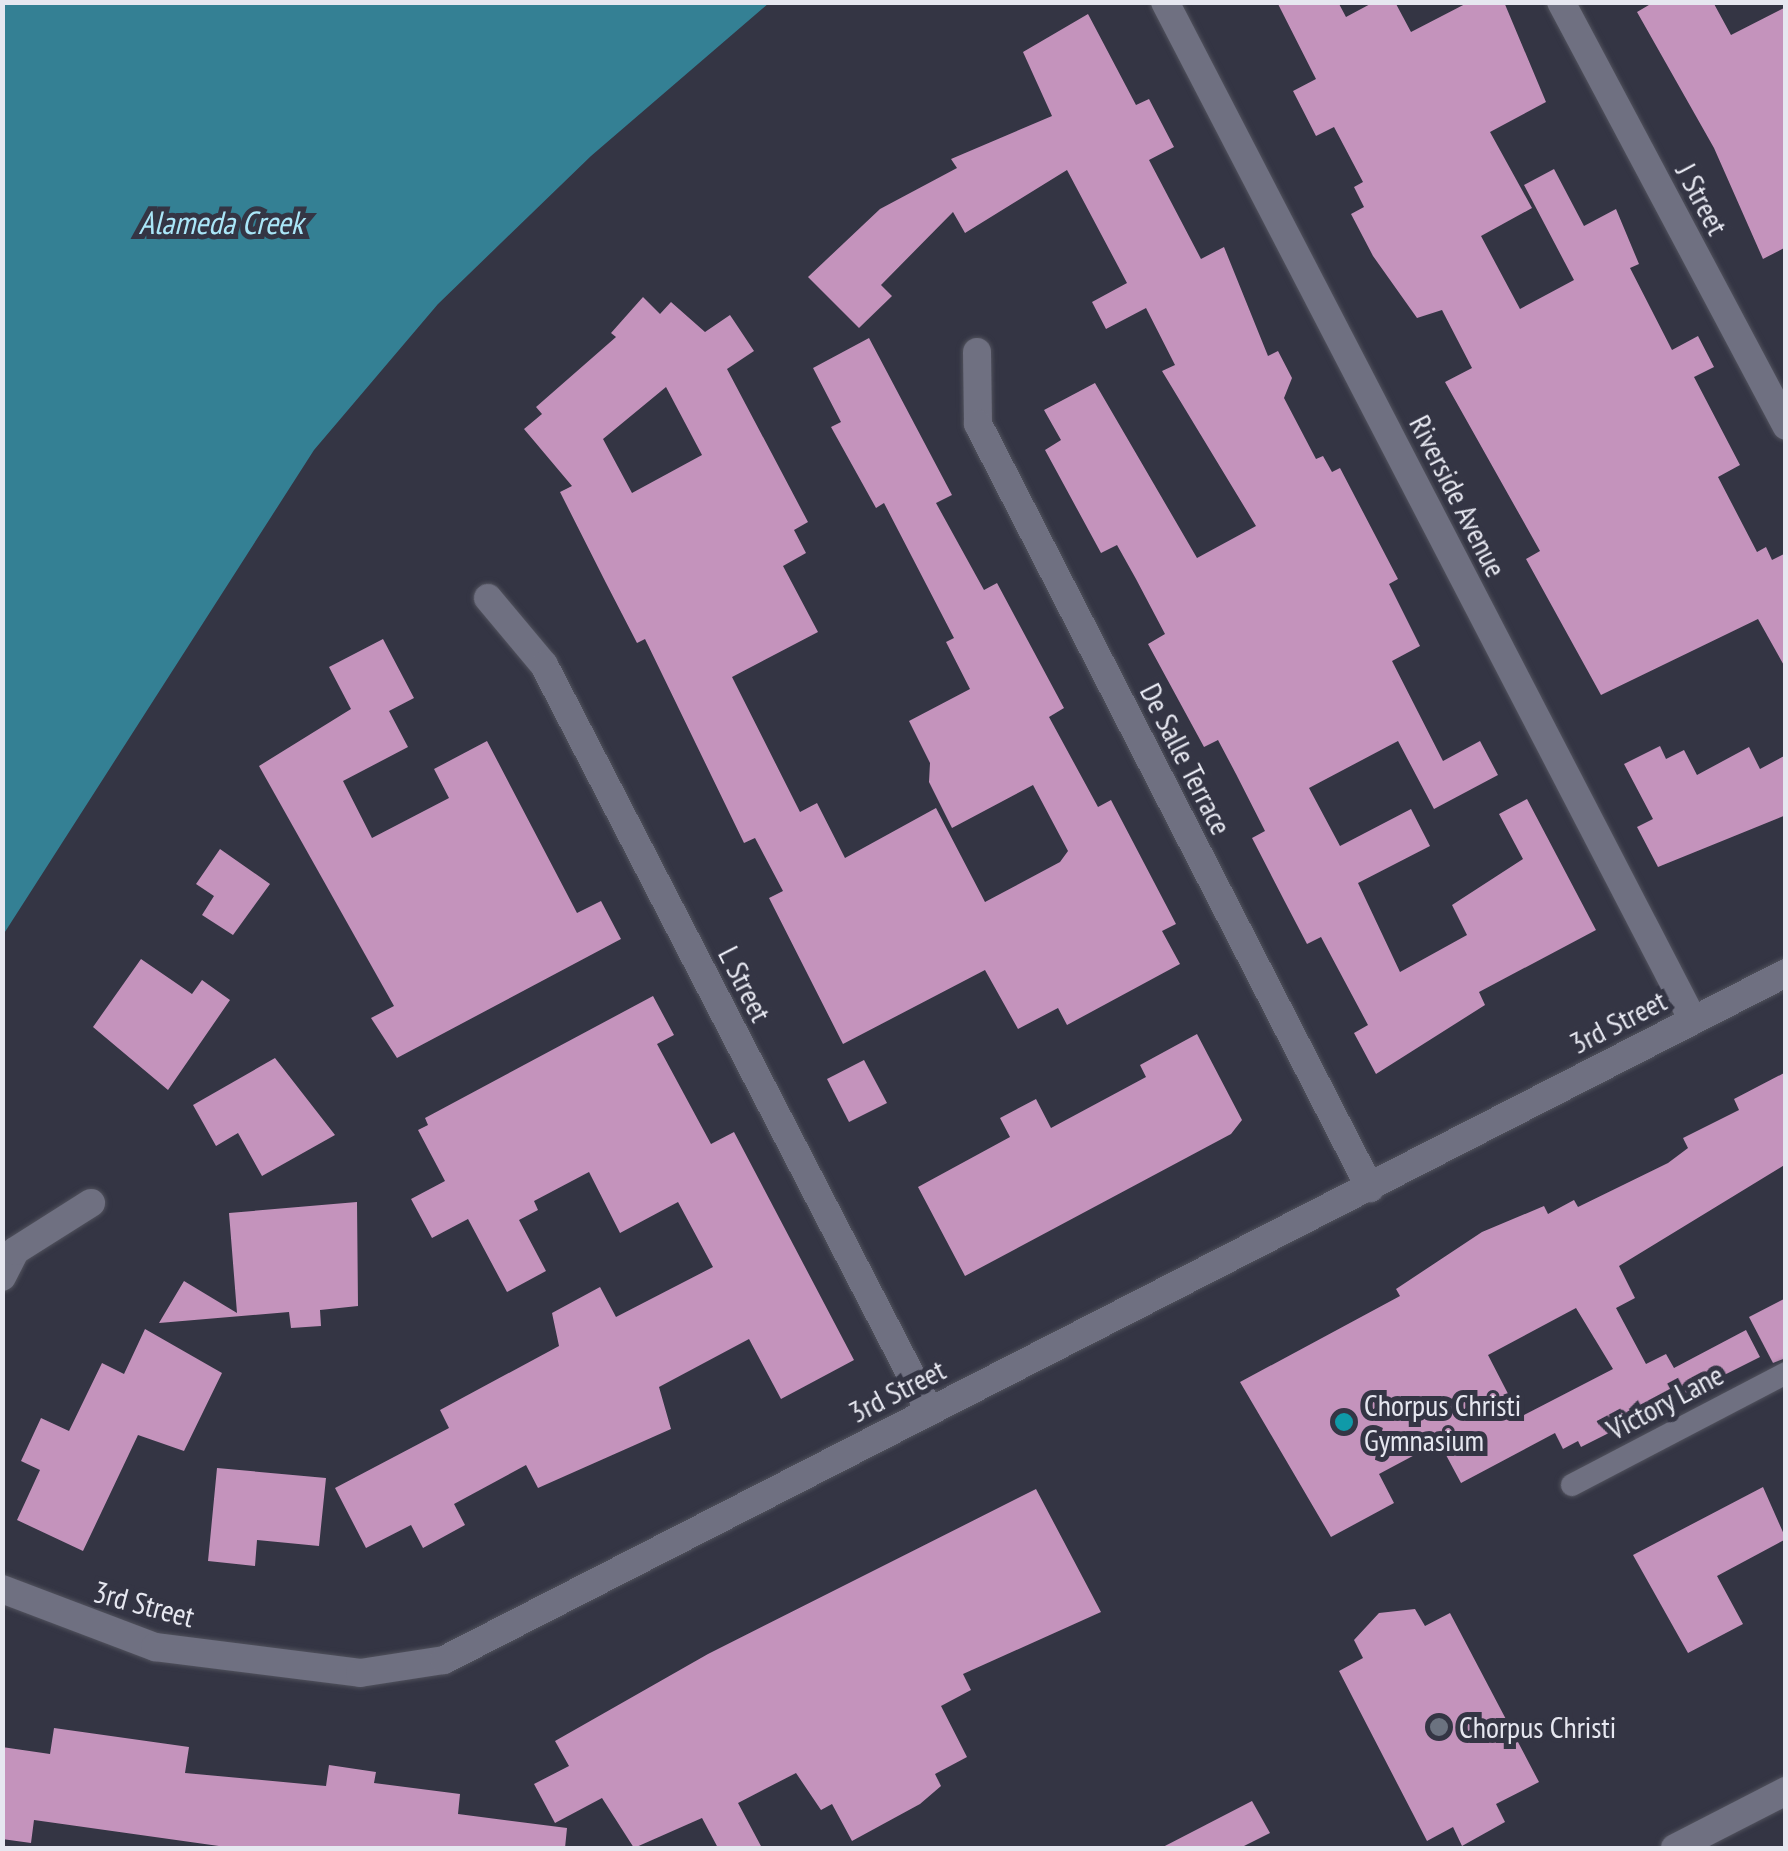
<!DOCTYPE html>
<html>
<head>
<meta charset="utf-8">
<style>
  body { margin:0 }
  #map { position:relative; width:1788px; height:1851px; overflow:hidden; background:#343544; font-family:"PT Sans Narrow",sans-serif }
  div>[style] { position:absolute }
  .water>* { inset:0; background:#348094 }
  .building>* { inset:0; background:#c493bc }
  .roads { filter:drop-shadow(0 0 2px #51525d) drop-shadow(0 0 2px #51525d) }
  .service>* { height:22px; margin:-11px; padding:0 11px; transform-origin:11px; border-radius:11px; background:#6f7081 }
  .minor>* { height:28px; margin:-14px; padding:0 14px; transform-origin:14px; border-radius:14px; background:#6f7081 }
  .dots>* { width:28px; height:28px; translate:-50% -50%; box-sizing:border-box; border:5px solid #343544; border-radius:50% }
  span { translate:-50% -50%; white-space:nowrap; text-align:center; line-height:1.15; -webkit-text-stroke:10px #343544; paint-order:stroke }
  .street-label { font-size:30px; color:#e6e7f0 }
  .poi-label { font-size:30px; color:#e6e7f0 }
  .left { translate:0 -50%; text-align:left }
  .water-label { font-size:32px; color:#aae6f8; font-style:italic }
  .frame { position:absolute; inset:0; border:5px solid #e6e7f0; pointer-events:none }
</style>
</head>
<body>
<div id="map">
  <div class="water">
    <div style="clip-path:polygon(3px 2px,769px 3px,591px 156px,438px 304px,314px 450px,3px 935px)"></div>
  </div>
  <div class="building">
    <div style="clip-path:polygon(1277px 2px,1338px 2px,1346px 17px,1374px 2px,1395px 2px,1411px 32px,1469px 2px,1504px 2px,1546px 102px,1490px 132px,1532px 208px,1481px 236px,1520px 309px,1574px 280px,1524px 185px,1554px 169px,1584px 226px,1616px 209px,1639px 264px,1630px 268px,1672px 350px,1698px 336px,1714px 367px,1694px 377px,1740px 465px,1718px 477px,1757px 552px,1766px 547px,1772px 560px,1786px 553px,1786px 669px,1758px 619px,1601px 695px,1526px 559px,1540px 551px,1445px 382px,1472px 368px,1442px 310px,1417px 318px,1373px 256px,1351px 214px,1364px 207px,1354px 187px,1363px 182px,1334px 127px,1316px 136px,1293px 91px,1316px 79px)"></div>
    <div style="clip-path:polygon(1654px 2px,1713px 2px,1731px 35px,1786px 7px,1786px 247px,1763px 259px,1714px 148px,1637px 12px)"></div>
    <div style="clip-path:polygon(1088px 14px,1136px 105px,1149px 99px,1174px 147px,1149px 160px,1201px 259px,1224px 247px,1268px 356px,1278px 351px,1292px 378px,1284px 398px,1316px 459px,1323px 456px,1332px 472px,1340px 468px,1398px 579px,1389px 584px,1420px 646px,1392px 661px,1443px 761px,1480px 741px,1498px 775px,1434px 809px,1398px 741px,1309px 788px,1340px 846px,1411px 809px,1430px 846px,1358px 883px,1400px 972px,1467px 935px,1452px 905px,1523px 859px,1499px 814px,1527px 799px,1596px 930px,1479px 992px,1485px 1005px,1376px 1074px,1354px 1033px,1368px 1025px,1321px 937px,1307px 944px,1285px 902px,1252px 838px,1265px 831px,1236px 774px,1218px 740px,1204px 747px,1148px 644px,1165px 634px,1136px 579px,1117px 545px,1101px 553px,1045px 450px,1061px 440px,1044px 410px,1095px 383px,1197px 558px,1256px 526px,1162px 371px,1175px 365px,1146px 308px,1106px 329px,1092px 302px,1127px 283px,1067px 170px,965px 233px,953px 212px,881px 285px,892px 296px,859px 328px,808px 277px,880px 209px,957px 168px,951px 159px,1052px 116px,1023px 52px)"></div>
    <div style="clip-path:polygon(evenodd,643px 297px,660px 314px,671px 302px,705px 332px,730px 315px,754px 351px,727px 369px,808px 522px,794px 530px,806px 553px,783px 566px,818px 632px,732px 677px,800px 812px,817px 803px,845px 858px,936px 808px,985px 902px,1060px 862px,1068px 851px,1033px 785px,952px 828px,929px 782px,930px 763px,909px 721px,970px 689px,946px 642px,954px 638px,884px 503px,876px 508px,831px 427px,841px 422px,813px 368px,869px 338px,952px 495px,936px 503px,984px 590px,997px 583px,1064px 708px,1049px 717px,1098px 807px,1111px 800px,1176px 924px,1162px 931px,1180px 964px,1067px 1025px,1058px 1008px,1018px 1029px,985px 970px,843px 1044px,769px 898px,783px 891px,755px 838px,744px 843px,645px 639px,637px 643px,606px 583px,560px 492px,572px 486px,524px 429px,542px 414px,536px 407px,616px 337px,611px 333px,643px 297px,666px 387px,702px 455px,632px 493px,603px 439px,666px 387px)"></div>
    <div style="clip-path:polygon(383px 639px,414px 698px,389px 711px,408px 747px,343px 781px,372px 838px,449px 798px,434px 769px,487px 741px,577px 913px,601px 901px,621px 939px,397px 1058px,371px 1018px,394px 1006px,259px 766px,351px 709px,329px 667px)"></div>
    <div style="clip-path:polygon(1660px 746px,1666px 759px,1684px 750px,1697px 775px,1749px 747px,1760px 769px,1786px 755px,1786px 815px,1658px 867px,1637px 827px,1653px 819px,1624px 764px)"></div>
    <div style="clip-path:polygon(220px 849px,270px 884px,233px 935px,202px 915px,214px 896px,196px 884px)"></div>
    <div style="clip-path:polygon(141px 959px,192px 994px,202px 980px,230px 1000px,168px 1090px,93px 1027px)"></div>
    <div style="clip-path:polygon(653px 996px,674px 1035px,657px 1044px,711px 1144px,734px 1132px,854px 1360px,781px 1399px,749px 1339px,659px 1387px,671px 1429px,538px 1488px,526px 1465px,454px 1504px,465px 1525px,423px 1548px,411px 1525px,366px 1548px,335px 1488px,449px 1428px,440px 1410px,559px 1346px,552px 1313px,600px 1287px,616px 1317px,713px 1267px,678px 1202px,620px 1233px,589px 1172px,534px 1201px,538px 1210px,519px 1220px,546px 1271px,507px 1292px,468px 1219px,432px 1238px,411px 1199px,445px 1181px,418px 1130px,428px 1125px,425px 1118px)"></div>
    <div style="clip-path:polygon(1197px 1034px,1242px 1120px,1231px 1134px,965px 1276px,918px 1187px,1010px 1137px,1000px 1118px,1036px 1099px,1051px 1128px,1146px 1077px,1140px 1065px)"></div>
    <div style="clip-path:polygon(275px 1058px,335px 1135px,262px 1176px,238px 1133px,216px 1146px,193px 1105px)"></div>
    <div style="clip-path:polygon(864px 1060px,887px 1103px,849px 1122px,827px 1079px)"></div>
    <div style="clip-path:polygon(evenodd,1786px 1072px,1786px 1164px,1619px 1266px,1635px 1298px,1616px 1308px,1646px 1364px,1666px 1354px,1674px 1368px,1746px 1330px,1760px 1357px,1581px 1447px,1578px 1441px,1563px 1449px,1555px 1433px,1461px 1483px,1439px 1442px,1379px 1474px,1394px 1503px,1331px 1537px,1240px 1382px,1400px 1296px,1396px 1289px,1482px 1232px,1544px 1206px,1548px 1214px,1574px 1200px,1578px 1207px,1668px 1163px,1688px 1148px,1683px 1138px,1739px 1110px,1734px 1099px,1786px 1072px,1576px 1308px,1613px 1369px,1520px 1417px,1488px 1355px,1576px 1308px)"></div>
    <div style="clip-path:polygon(357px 1202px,358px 1306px,320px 1310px,321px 1326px,291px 1328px,289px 1312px,159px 1323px,184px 1281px,237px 1313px,229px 1213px)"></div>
    <div style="clip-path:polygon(1786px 1298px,1786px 1358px,1773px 1363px,1749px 1317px)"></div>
    <div style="clip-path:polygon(145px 1329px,222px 1373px,184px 1451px,138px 1435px,83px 1551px,17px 1520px,40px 1470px,21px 1461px,41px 1418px,69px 1431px,102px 1363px,124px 1374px)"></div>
    <div style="clip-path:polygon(217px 1468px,326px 1478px,319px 1546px,257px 1540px,255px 1566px,208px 1561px)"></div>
    <div style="clip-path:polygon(1763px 1487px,1786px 1539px,1717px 1576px,1743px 1624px,1688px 1653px,1633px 1555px)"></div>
    <div style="clip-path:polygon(1036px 1489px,1101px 1612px,963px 1674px,971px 1690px,941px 1706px,967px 1757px,935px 1774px,941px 1786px,920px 1804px,852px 1841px,832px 1804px,821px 1810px,796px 1773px,738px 1803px,762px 1848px,718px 1848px,702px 1818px,634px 1848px,602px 1798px,555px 1823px,534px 1784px,569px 1766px,555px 1741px,708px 1654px)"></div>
    <div style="clip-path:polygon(1415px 1609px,1425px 1626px,1450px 1613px,1539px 1782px,1496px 1804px,1505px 1822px,1462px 1846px,1453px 1827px,1427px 1841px,1339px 1671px,1363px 1658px,1354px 1640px,1379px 1613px)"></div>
    <div style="clip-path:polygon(54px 1728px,189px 1747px,185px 1773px,326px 1786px,329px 1765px,376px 1772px,374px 1783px,460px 1794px,458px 1814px,567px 1828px,565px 1848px,233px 1848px,34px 1820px,31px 1843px,2px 1839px,2px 1747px,50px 1754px)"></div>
    <div style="clip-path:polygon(1252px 1801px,1270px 1833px,1240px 1848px,1161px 1848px)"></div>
  </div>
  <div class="roads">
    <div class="service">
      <div style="left:1572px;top:1485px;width:242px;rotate:-27.6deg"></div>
    </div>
    <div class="minor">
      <div style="left:1165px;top:2px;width:1147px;rotate:62.59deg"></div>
      <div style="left:1561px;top:2px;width:480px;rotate:62deg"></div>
      <div style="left:977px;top:352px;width:72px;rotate:89.2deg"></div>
      <div style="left:978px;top:424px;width:859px;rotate:62.84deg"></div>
      <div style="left:488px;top:598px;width:87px;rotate:50.1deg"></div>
      <div style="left:544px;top:665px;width:839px;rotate:62.67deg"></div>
      <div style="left:2px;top:1277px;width:29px;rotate:-63deg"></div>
      <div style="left:15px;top:1251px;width:90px;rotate:-32.3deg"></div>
      <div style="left:2px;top:1589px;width:164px;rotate:20.8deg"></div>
      <div style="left:155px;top:1647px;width:207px;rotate:7.2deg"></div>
      <div style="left:360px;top:1673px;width:85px;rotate:-8.8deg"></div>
      <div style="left:444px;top:1660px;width:1508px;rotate:-27.11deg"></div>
      <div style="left:1675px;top:1848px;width:125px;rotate:-27.2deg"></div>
    </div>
  </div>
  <div class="dots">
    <div style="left:1344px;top:1422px;background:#0f9aa8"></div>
    <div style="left:1439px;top:1727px;background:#6b7280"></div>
  </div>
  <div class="street-label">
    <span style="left:1702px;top:199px;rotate:62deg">J Street</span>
    <span style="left:1458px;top:496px;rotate:63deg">Riverside Avenue</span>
    <span style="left:1186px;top:759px;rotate:63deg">De Salle Terrace</span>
    <span style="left:745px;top:984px;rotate:63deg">L Street</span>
    <span style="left:1618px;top:1022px;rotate:-27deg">3rd Street</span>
    <span style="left:897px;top:1391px;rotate:-27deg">3rd Street</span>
    <span style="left:1665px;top:1402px;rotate:-28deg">Victory Lane</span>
    <span style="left:144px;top:1604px;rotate:15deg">3rd Street</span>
  </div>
  <div class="poi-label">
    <span class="left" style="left:1364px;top:1422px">Chorpus Christi<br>Gymnasium</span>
    <span class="left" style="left:1459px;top:1727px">Chorpus Christi</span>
  </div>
  <div class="water-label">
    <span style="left:221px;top:222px">Alameda Creek</span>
  </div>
  <div class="frame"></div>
</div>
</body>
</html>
